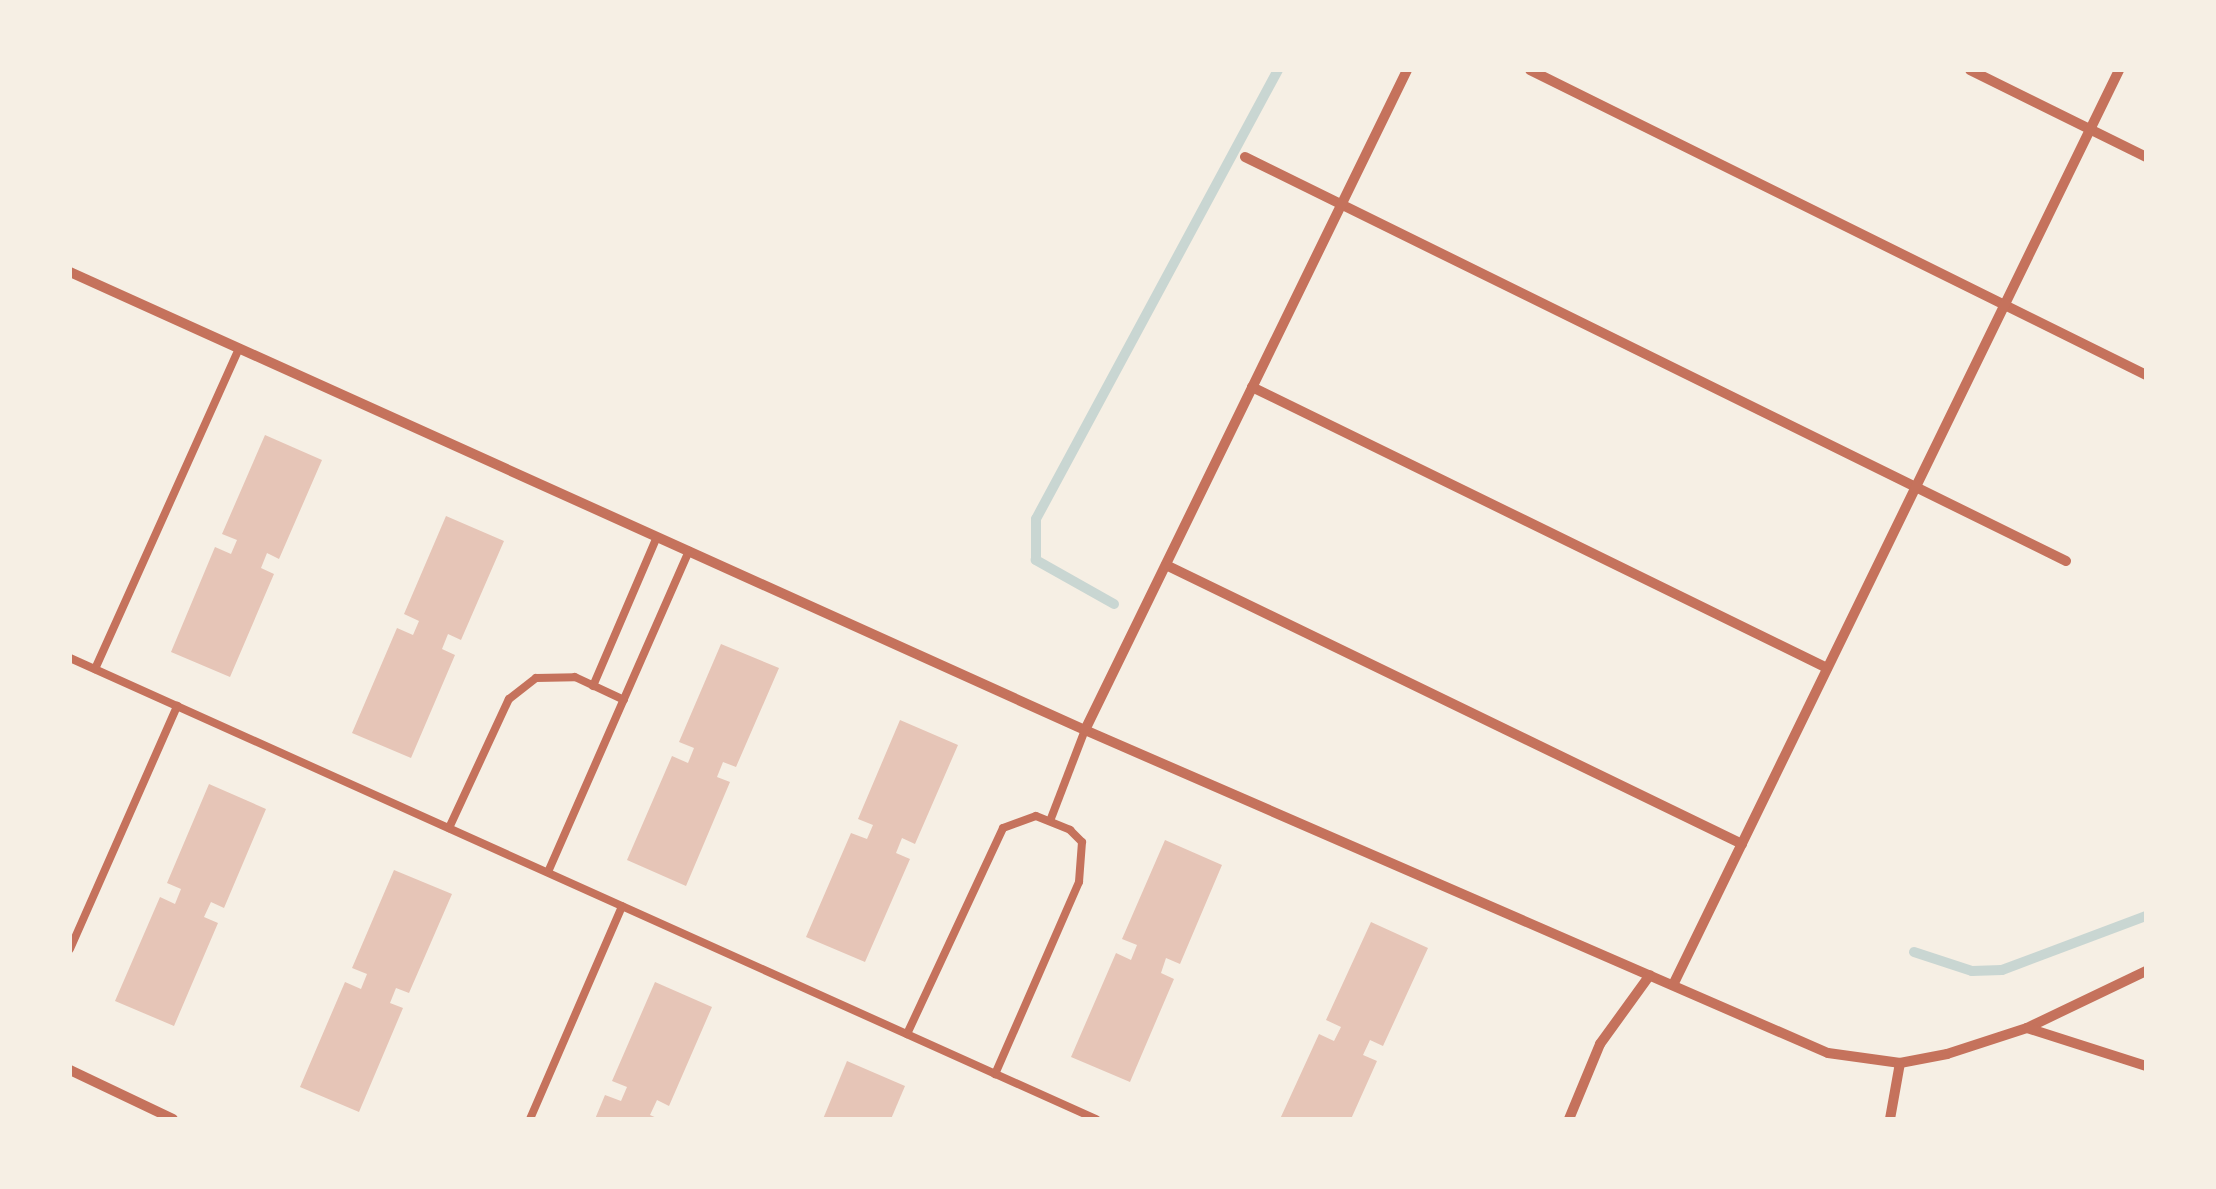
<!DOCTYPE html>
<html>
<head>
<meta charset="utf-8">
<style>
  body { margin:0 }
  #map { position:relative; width:2216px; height:1189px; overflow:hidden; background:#f6efe4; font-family:"Asap Condensed",sans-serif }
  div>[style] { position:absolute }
  .stream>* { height:10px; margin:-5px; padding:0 5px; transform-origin:5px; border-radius:5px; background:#c9d6d2 }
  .building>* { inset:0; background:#e6c5b7 }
  .service>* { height:8px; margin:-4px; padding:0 4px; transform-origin:4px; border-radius:4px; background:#c5725c }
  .minor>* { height:10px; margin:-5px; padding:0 5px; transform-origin:5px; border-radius:5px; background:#c5725c }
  span { translate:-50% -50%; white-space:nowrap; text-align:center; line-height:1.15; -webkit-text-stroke:10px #f6efe4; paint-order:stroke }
  .frame { position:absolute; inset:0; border:72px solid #f6efe4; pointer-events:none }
</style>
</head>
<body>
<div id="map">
  <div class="stream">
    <div style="left:1114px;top:604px;width:90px;rotate:-150.6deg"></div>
    <div style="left:1036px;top:560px;width:41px;rotate:-90deg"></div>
    <div style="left:1036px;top:519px;width:510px;rotate:-61.68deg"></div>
    <div style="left:1914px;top:952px;width:61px;rotate:18.1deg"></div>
    <div style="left:1972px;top:971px;width:30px;rotate:-2deg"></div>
    <div style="left:2002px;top:970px;width:154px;rotate:-20.6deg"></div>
  </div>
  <div class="building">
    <div style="clip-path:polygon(265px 435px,322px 460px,279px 559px,267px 553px,261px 568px,274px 574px,230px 677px,171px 652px,215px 547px,231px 554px,237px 540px,222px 534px)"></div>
    <div style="clip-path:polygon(446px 516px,504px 541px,461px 640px,448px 634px,442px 649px,455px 655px,411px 758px,352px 733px,397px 628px,413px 635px,419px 621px,404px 614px)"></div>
    <div style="clip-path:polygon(721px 644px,779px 668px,736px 767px,723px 762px,717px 777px,730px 782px,686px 886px,627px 860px,672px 756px,688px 763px,694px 748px,679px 742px)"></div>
    <div style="clip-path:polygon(900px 720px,958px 745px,915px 844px,902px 838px,896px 853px,910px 859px,865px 962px,806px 937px,851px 833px,867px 839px,873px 825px,858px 819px)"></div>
    <div style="clip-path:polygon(209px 784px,266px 809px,224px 908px,211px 902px,204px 917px,218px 923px,174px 1026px,115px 1001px,160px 897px,175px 904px,181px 889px,167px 883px)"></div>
    <div style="clip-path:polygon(1165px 840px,1222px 865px,1180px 964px,1166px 958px,1161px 973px,1174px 979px,1130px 1082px,1071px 1057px,1116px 953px,1131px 960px,1137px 945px,1122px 939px)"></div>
    <div style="clip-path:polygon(394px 870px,452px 894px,409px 993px,396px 988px,390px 1003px,403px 1008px,359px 1112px,300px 1087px,345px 982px,361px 989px,367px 974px,352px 968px)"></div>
    <div style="clip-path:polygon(1371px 922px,1428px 948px,1383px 1046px,1370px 1040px,1363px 1055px,1377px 1061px,1351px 1119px,1280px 1119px,1319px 1034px,1334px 1041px,1341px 1027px,1326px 1020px)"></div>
    <div style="clip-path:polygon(655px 982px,712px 1007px,669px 1106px,657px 1100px,650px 1115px,659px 1119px,595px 1119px,605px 1095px,621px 1101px,627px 1087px,612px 1081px)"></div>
    <div style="clip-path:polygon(847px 1061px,905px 1086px,891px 1119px,823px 1119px)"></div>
  </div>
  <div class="service">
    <div style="left:70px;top:658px;width:1125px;rotate:24.2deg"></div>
    <div style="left:95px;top:669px;width:352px;rotate:-65.8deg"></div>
    <div style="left:593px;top:686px;width:162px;rotate:-66.8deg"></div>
    <div style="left:1050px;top:821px;width:97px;rotate:-69deg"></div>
    <div style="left:449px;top:828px;width:142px;rotate:-65.1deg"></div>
    <div style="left:509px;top:699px;width:34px;rotate:-38deg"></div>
    <div style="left:536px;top:678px;width:39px;rotate:-1deg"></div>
    <div style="left:575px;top:677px;width:54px;rotate:25.1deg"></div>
    <div style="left:548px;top:872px;width:351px;rotate:-66.3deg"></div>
    <div style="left:70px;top:949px;width:266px;rotate:-66.2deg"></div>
    <div style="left:907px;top:1034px;width:227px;rotate:-65deg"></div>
    <div style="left:1003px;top:828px;width:35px;rotate:-20deg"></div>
    <div style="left:1036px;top:816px;width:37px;rotate:22deg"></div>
    <div style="left:1070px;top:830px;width:17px;rotate:45deg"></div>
    <div style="left:1082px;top:842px;width:40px;rotate:94.3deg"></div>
    <div style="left:1079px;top:882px;width:210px;rotate:113.6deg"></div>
    <div style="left:530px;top:1119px;width:232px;rotate:-66.6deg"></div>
  </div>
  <div class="minor">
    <div style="left:1530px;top:70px;width:687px;rotate:26.34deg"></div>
    <div style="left:1970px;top:70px;width:196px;rotate:26.3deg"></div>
    <div style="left:1245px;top:157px;width:915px;rotate:26.2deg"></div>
    <div style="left:70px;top:272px;width:1114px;rotate:24.29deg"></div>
    <div style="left:1085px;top:730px;width:810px;rotate:23.5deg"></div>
    <div style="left:1828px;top:1053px;width:73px;rotate:7.9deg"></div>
    <div style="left:1900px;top:1063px;width:48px;rotate:-10.8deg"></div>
    <div style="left:1947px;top:1054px;width:84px;rotate:-18deg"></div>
    <div style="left:2027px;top:1028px;width:132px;rotate:-25.6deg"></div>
    <div style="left:1252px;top:387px;width:640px;rotate:26.04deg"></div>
    <div style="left:1166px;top:565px;width:640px;rotate:25.84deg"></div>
    <div style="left:1085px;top:730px;width:734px;rotate:-63.99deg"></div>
    <div style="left:1673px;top:985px;width:1018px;rotate:-64.01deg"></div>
    <div style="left:2027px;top:1028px;width:125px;rotate:17.7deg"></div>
    <div style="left:70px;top:1070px;width:114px;rotate:25.4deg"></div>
    <div style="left:1569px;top:1119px;width:81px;rotate:-67.5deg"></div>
    <div style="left:1600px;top:1044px;width:85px;rotate:-54.1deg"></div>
    <div style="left:1890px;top:1119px;width:57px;rotate:-79.9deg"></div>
  </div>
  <div class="frame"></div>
</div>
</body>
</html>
